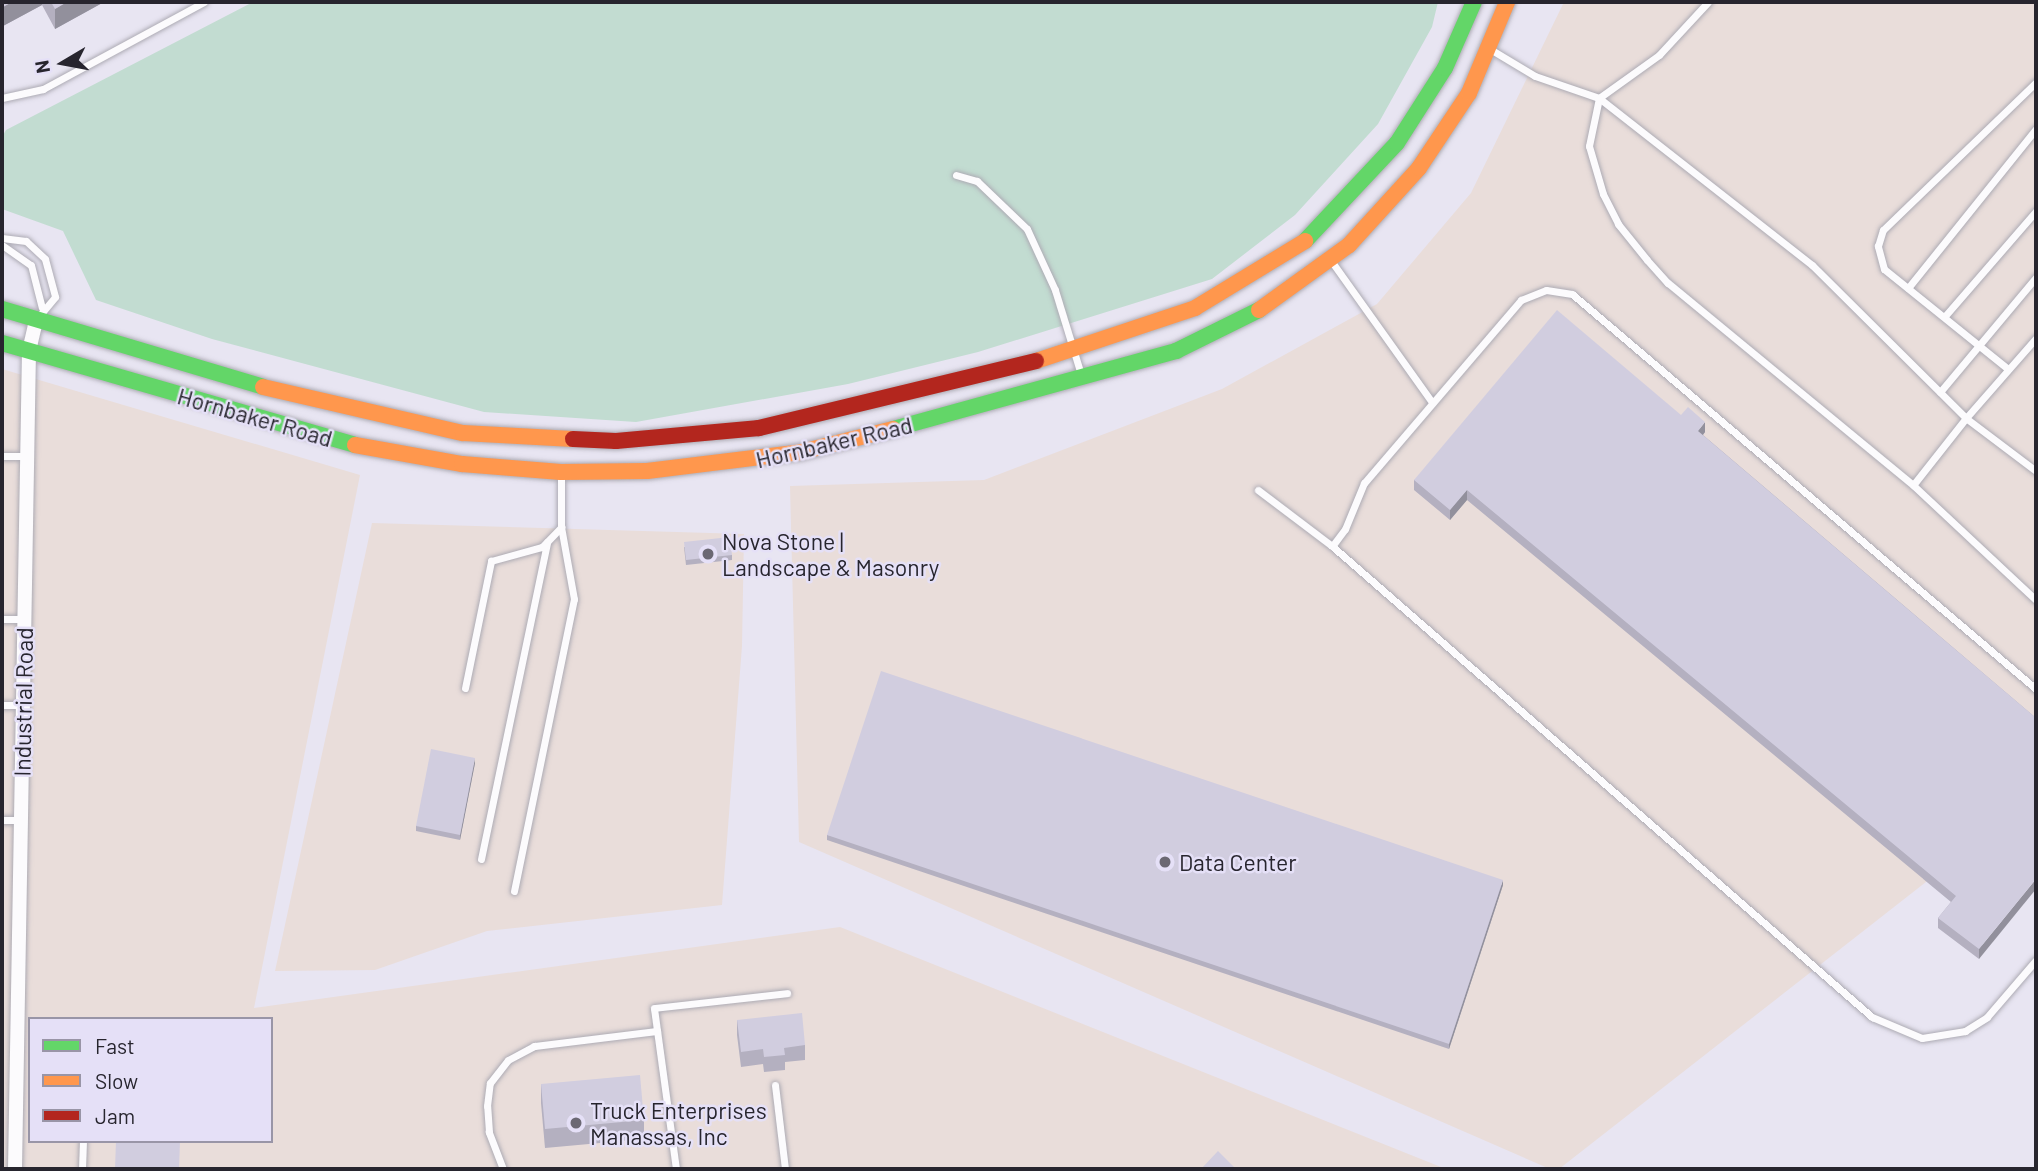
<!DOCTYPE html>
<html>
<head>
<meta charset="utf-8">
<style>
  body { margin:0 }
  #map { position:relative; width:2038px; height:1171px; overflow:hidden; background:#e8e5f2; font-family:Barlow,sans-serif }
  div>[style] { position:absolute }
  .industrial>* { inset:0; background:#e9ddda }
  .green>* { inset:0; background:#c2dcd1 }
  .roads { filter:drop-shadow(0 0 2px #adabb4) drop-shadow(0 0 2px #adabb4) }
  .lane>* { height:7px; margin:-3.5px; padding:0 3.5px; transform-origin:3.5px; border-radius:3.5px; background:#fcfbfd }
  .street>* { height:14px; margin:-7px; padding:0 7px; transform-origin:7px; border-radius:7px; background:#fcfbfd }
  .fast>* { height:16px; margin:-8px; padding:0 8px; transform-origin:8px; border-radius:8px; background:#63d668 }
  .slow>* { height:16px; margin:-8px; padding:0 8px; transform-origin:8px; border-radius:8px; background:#ff974d }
  .jam>* { height:16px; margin:-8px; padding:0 8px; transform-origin:8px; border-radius:8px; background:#b3261e }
  .wall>* { inset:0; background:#b4b0c0 }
  .shaded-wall>* { inset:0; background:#92909c }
  .building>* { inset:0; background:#d1cddf }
  .dots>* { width:19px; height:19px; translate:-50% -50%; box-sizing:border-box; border:4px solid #e5e0f7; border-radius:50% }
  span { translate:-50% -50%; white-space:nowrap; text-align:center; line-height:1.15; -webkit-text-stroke:5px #e5e0f7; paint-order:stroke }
  .street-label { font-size:23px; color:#27252e }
  .poi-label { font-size:23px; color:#27252e }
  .left { translate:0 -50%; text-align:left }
  .frame { position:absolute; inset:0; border:4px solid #27252e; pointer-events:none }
  .legend { position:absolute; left:28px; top:1017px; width:245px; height:126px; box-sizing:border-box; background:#e5e0f7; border:2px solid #9995a7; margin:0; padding:9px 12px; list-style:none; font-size:21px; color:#27252e }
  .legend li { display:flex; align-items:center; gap:14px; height:35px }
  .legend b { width:35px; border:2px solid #9995a7 }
  .north { position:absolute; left:28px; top:28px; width:70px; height:70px; -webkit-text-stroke:5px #e5e0f7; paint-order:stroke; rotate:260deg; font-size:19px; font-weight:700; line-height:28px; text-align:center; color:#27252e }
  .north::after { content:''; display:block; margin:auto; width:24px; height:32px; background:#27252e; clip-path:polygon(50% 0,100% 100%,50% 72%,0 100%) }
</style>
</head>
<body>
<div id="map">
  <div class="industrial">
    <div style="clip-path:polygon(1564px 2px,2036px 2px,2036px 796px,1559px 1169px,1550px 1169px,799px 842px,790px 486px,984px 480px,1222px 389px,1377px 304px,1471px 193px)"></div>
    <div style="clip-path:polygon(evenodd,2px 369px,360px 475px,254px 1008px,840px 927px,1446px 1169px,2px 1169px,2px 369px,30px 1019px,271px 1019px,271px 1141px,30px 1141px,30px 1019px)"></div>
    <div style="clip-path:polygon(372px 523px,744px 534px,742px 646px,722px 905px,487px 931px,375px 970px,275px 971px)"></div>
  </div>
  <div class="green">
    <div style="clip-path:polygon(253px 2px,1438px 2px,1432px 27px,1378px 124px,1295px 215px,1212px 279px,978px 352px,848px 384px,636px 422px,484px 412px,212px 339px,96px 300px,63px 231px,2px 209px,2px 137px,6px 130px)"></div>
  </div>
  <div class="roads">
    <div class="lane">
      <div style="left:1708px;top:2px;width:72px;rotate:132.8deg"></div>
      <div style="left:1659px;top:55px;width:74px;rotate:144.4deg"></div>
      <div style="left:1599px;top:98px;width:271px;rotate:38.1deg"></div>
      <div style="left:1812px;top:265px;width:217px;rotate:44.8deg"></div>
      <div style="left:1966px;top:418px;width:106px;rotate:-48.8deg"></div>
      <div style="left:1490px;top:49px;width:52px;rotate:31deg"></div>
      <div style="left:1535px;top:76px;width:68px;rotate:19deg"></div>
      <div style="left:1599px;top:98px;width:49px;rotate:101.8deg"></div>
      <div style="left:1589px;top:146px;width:50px;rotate:73.7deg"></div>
      <div style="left:1603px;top:194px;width:34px;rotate:63deg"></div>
      <div style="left:1618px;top:224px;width:46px;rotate:51.1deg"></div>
      <div style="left:1647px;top:260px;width:31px;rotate:48deg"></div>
      <div style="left:1668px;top:283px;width:318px;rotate:39.5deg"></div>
      <div style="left:2px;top:98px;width:42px;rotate:-12.4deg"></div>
      <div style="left:43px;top:89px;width:183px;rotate:-28.4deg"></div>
      <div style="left:956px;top:175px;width:22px;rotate:16deg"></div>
      <div style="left:977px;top:181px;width:69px;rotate:43.8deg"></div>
      <div style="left:1027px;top:229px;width:67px;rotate:65.3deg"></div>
      <div style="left:1055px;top:290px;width:92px;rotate:72.9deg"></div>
      <div style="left:2px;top:238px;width:24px;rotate:7deg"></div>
      <div style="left:26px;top:241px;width:26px;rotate:43deg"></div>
      <div style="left:45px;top:259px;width:39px;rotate:75deg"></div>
      <div style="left:55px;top:297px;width:26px;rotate:130deg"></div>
      <div style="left:2px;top:245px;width:35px;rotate:35deg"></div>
      <div style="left:31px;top:265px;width:44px;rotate:75.7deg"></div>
      <div style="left:1332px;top:262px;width:171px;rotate:54.5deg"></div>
      <div style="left:1908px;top:288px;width:204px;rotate:-51.2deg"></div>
      <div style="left:1945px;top:316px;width:139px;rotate:-49.1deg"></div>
      <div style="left:2008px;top:369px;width:159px;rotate:-141.1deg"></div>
      <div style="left:1884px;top:269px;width:24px;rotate:-105deg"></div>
      <div style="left:1878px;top:246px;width:17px;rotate:-73deg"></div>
      <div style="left:1883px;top:230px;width:213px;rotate:-44deg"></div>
      <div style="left:1940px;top:392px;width:150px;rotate:-50.1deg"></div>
      <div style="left:2px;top:456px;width:25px"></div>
      <div style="left:2036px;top:471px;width:88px;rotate:-142.9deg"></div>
      <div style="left:1966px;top:418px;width:85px;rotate:128.3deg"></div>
      <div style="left:1913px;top:485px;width:168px;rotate:43.1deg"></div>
      <div style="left:1258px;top:490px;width:93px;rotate:37.1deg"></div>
      <div style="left:2px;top:619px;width:22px"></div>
      <div style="left:465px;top:688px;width:130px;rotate:-78.4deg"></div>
      <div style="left:491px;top:561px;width:53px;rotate:-15.4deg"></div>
      <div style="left:542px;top:547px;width:28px;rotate:-46deg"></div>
      <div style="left:2036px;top:689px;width:609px;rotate:-139.59deg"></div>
      <div style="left:1572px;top:294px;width:26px;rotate:-171deg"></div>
      <div style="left:1546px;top:290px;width:27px;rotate:158deg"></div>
      <div style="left:1521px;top:300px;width:241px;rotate:130.6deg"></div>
      <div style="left:1364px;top:483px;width:50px;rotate:112.4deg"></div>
      <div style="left:1345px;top:529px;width:21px;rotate:127deg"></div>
      <div style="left:1332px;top:546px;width:717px;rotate:41.1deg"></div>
      <div style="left:1872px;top:1017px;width:54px;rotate:22.8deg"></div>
      <div style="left:1922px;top:1038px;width:44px;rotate:-9.2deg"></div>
      <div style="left:1965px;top:1031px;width:26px;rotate:-32deg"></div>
      <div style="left:1987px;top:1017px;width:75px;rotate:-49.3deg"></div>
      <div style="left:2px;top:705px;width:21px"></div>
      <div style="left:2px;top:820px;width:19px"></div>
      <div style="left:481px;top:859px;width:324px;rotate:-78.2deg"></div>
      <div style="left:514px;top:891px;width:298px;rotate:-78.4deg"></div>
      <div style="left:574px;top:599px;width:73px;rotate:-100.2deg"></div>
      <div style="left:561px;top:527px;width:55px;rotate:-90deg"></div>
      <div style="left:775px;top:1085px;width:85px;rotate:83.2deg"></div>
      <div style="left:82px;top:1169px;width:28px;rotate:-88deg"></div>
      <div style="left:503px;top:1169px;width:40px;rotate:-111deg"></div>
      <div style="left:489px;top:1132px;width:26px;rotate:-94deg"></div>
      <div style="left:487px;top:1106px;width:23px;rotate:-83deg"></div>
      <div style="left:490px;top:1083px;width:29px;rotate:-52deg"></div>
      <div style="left:508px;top:1060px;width:30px;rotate:-28deg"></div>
      <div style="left:534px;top:1046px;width:124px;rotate:-7deg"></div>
      <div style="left:676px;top:1169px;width:162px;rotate:-97.8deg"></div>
      <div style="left:654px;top:1008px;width:134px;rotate:-6.4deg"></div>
    </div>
    <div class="street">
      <div style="left:15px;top:1169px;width:818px;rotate:-89.02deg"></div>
      <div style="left:29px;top:351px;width:32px;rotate:-77deg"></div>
    </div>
    <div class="fast">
      <div style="left:1305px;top:241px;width:134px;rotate:-46.8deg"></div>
      <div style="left:1397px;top:143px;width:89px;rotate:-57.4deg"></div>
      <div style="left:1445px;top:68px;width:72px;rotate:-66.3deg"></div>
      <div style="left:2px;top:309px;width:272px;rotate:16.6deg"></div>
      <div style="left:2px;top:343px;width:367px;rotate:16.1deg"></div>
      <div style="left:893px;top:429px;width:294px;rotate:-15.4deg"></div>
      <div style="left:1176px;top:351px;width:93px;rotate:-26.3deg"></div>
    </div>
    <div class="slow">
      <div style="left:1259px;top:310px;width:111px;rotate:-35.8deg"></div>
      <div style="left:1349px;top:245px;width:104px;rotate:-47.7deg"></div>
      <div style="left:1419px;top:168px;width:90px;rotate:-56.3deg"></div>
      <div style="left:1469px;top:93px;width:99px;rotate:-67.3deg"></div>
      <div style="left:1036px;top:361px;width:168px;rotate:-18.4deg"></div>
      <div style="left:1195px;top:308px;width:129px;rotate:-31.3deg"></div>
      <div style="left:263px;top:387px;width:205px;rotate:13deg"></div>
      <div style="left:463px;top:433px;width:110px;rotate:3.1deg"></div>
      <div style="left:355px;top:445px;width:109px;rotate:10.1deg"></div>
      <div style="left:462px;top:464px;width:99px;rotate:4.6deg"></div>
      <div style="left:561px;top:472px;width:86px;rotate:-0.7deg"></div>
      <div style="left:647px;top:471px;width:155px;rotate:-7deg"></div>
      <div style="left:801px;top:452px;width:95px;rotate:-14deg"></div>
    </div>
    <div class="jam">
      <div style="left:573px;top:439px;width:43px;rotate:2.7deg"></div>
      <div style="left:616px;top:441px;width:144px;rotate:-5.2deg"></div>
      <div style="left:759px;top:428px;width:285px;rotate:-13.6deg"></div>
    </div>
  </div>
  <div class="wall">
    <div style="clip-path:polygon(2px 2px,104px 2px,55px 29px,42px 5px,3px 26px,2px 24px)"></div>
    <div style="clip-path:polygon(1681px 415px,1705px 432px,1703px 435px,2036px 718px,1979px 959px,1938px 928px,1938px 918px,1951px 902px,1467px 500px,1450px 520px,1414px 490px,1414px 480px)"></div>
    <div style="clip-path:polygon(684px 547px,732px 555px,732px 560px,686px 565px)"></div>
    <div style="clip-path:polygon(475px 763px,460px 840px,416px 831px,416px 826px)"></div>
    <div style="clip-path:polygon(827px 835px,1503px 885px,1449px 1049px,827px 840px)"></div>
    <div style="clip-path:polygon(737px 1020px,805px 1045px,805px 1060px,785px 1062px,785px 1070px,764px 1072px,763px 1064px,741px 1067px,737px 1035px)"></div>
    <div style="clip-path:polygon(541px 1084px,644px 1120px,644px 1139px,545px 1148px,541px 1103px)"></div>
  </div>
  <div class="shaded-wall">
    <div style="clip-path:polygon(12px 2px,42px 2px,42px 5px,3px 26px,3px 7px)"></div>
    <div style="clip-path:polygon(67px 2px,104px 2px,55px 29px,55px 9px)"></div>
    <div style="clip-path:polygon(1705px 422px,1705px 432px,1698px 441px,1698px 431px)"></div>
    <div style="clip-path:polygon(1467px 490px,1467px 500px,1450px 520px,1450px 510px)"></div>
    <div style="clip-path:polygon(475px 758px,475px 763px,460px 840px,460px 835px)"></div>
    <div style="clip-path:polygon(2036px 879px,2036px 889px,1979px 959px,1979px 949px)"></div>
    <div style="clip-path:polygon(1503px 880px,1503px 885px,1449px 1049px,1449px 1044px)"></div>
  </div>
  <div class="building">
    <div style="clip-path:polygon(2px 2px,12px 2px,3px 7px)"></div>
    <div style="clip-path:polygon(51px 2px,67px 2px,55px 9px)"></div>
    <div style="clip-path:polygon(1557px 310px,1681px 415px,1688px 407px,1705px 422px,1698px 431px,2036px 718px,2036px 879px,1979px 949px,1938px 918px,1956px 896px,1467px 490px,1450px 510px,1414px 480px)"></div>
    <div style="clip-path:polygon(730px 537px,732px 555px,686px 560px,684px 542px)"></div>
    <div style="clip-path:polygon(881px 671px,1503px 880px,1449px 1044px,827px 835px)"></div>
    <div style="clip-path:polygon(431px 749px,475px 758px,460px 835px,416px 826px)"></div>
    <div style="clip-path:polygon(802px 1013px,805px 1045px,784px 1048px,785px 1055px,764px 1057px,763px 1049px,741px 1052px,737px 1020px)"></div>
    <div style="clip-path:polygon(640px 1075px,644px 1120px,545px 1129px,541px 1084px)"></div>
    <div style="clip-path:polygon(116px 1141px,180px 1141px,179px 1169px,115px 1169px)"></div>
    <div style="clip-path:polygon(1218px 1151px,1236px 1169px,1201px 1169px)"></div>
  </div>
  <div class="dots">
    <div style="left:708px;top:554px;background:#6b6873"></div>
    <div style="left:1165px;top:862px;background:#6b6873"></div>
    <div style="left:576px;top:1123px;background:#6b6873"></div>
  </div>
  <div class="street-label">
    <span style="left:255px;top:417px;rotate:16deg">Hornbaker Road</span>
    <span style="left:834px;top:442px;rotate:-13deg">Hornbaker Road</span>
    <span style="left:23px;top:702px;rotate:-89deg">Industrial Road</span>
  </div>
  <div class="poi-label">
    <span class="left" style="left:722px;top:554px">Nova Stone |<br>Landscape &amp; Masonry</span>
    <span class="left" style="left:1179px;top:862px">Data Center</span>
    <span class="left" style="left:590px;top:1123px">Truck Enterprises<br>Manassas, Inc</span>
  </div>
  <div class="frame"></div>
  <ul class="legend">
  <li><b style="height:9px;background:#63d668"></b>Fast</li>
  <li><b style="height:9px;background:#ff974d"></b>Slow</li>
  <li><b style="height:9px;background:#b3261e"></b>Jam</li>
  </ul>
  <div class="north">N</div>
</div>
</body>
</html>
